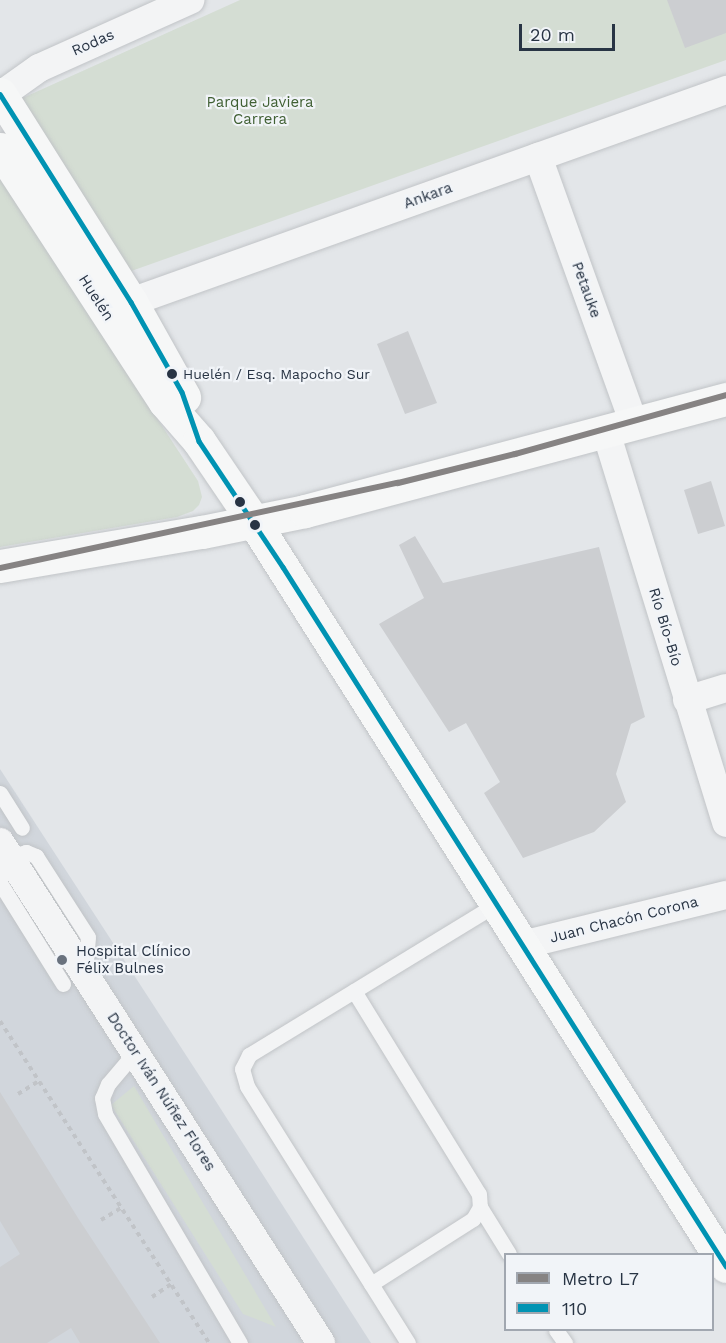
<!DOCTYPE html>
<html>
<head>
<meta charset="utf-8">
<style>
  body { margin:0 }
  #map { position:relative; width:726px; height:1343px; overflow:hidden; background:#e3e6e9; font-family:"Work Sans",sans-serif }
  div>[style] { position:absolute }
  .built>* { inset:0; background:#d1d6dc }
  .green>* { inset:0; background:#d4ddd3 }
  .building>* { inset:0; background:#ccced1 }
  .path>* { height:4px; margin-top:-2px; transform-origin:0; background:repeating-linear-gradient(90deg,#c1c4c8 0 4.5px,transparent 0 9px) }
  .roads { filter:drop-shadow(0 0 2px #c1c4c7) drop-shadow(0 0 2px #c1c4c7) }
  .lane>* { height:15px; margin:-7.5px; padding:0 7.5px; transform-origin:7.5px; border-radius:7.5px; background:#f3f4f5 }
  .street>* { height:28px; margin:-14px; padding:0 14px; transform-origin:14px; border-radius:14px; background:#f3f4f5 }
  .secondary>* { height:33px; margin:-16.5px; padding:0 16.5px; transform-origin:16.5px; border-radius:16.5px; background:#f6f7f7 }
  .bus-1>* { height:4.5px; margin:-2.25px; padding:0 2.25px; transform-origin:2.25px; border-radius:2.25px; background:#0093b3 }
  .metro-1>* { height:6px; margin:-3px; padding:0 3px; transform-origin:3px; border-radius:3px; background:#868383 }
  .dots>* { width:16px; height:16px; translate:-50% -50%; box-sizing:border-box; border:3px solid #f1f4f8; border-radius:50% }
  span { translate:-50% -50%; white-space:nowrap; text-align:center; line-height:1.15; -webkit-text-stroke:4.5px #f1f4f8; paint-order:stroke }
  .bus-label { font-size:14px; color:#283444 }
  .left { translate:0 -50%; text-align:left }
  .street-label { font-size:15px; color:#283444 }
  .park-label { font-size:15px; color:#406034 }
  .poi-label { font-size:15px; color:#283444 }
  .legend { position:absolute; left:504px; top:1253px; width:210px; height:78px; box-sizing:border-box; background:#f1f4f8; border:2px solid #a1a7b0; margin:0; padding:8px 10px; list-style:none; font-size:18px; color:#283444 }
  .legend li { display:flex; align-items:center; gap:12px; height:30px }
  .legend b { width:30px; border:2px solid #a1a7b0 }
  .scale { position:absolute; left:519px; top:24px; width:96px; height:27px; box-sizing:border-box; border:3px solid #283444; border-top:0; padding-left:8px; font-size:18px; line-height:21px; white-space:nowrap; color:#283444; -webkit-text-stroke:4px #f1f4f8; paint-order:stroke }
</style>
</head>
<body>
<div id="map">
  <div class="built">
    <div style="clip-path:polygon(0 769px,208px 1089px,371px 1343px,0 1343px)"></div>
  </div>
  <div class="green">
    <div style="clip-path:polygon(240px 0,726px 0,726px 60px,120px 275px,16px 101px)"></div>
    <div style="clip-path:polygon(0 178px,198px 481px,202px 497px,199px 505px,193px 511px,177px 517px,0 547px)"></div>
    <div style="clip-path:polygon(134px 1086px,276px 1327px,243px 1314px,111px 1105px)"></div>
  </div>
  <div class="building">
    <div style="clip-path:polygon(667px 0,726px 0,726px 33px,685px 48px)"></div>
    <div style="clip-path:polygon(408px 331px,437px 403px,405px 414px,377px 344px)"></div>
    <div style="clip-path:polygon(711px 481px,725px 526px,698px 534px,684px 490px)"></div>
    <div style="clip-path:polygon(415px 536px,443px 583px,599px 547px,645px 717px,631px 724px,616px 774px,626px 802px,594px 832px,523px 858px,484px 793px,500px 782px,466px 723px,449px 732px,379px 624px,424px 598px,399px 545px)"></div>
    <div style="clip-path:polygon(0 1092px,78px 1218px,160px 1343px,80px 1343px,71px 1328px,47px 1343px,0 1343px,0 1267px,20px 1254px,0 1221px)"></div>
  </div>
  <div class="path">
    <div style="left:0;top:1021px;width:384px;rotate:57deg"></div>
    <div style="left:18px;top:1094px;width:25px;rotate:-32deg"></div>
    <div style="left:101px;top:1220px;width:23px;rotate:-31deg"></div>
    <div style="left:152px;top:1297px;width:23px;rotate:-34deg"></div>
  </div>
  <div class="roads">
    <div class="lane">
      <div style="left:0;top:793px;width:41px;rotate:57.8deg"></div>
      <div style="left:0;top:879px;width:24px;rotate:-66deg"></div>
      <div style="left:10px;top:857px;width:17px;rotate:-17deg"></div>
      <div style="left:26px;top:852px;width:11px;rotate:22deg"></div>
      <div style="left:36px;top:856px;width:96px;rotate:57.3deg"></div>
      <div style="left:88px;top:937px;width:33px;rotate:95deg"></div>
      <div style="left:0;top:883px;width:119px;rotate:58deg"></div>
      <div style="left:354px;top:991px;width:238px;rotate:58.4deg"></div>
      <div style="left:479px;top:1194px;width:13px;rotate:86deg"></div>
      <div style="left:480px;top:1207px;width:14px;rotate:120deg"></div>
      <div style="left:473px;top:1219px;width:121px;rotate:147.5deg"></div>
      <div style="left:136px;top:1051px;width:43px;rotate:130.3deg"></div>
      <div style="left:108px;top:1084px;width:15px;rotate:113deg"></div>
      <div style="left:102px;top:1098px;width:16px;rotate:79deg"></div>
      <div style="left:105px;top:1114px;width:266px;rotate:59.5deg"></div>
      <div style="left:480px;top:1207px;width:55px;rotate:58.3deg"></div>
      <div style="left:556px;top:1330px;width:16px;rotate:55deg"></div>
      <div style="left:408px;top:1343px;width:303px;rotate:-122.1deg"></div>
      <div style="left:247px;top:1086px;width:18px;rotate:-106deg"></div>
      <div style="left:242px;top:1069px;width:16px;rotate:-63deg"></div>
      <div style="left:249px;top:1055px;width:289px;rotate:-31.4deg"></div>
    </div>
    <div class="street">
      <div style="left:1px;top:95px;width:47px;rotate:-35.4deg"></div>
      <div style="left:39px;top:68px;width:166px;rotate:-24.2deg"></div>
      <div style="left:538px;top:157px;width:284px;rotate:70.2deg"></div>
      <div style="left:131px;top:302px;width:632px;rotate:-19.61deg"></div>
      <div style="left:606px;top:432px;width:409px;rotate:72.9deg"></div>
      <div style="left:687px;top:700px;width:41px;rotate:-17.1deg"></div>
      <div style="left:0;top:842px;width:595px;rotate:57.35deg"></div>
      <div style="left:522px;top:945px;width:210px;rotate:-13.8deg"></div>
    </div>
    <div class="secondary">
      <div style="left:0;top:94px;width:246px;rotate:57.8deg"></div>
      <div style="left:131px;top:302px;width:109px;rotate:60.8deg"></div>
      <div style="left:0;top:149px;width:302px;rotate:56.9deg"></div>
      <div style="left:165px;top:402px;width:52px;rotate:48.9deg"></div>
      <div style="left:199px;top:441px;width:98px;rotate:55.8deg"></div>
      <div style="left:254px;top:522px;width:881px;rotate:57.61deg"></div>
      <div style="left:0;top:566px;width:205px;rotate:-9.6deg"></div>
      <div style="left:202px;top:532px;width:105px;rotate:-11.5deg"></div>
      <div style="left:305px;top:511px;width:436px;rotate:-14.9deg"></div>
    </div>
  </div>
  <div class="bus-1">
    <div style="left:0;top:94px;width:246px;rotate:57.8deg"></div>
    <div style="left:131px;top:302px;width:103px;rotate:60.5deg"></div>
    <div style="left:182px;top:392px;width:52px;rotate:70.9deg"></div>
    <div style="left:199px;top:441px;width:151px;rotate:56.3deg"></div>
    <div style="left:283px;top:567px;width:828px;rotate:57.64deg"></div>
  </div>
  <div class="metro-1">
    <div style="left:0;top:568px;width:407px;rotate:-12.1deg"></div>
    <div style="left:398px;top:483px;width:121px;rotate:-13.9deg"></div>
    <div style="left:515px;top:454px;width:219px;rotate:-15.6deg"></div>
  </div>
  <div class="dots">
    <div style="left:172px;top:374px;background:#283444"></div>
    <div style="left:240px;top:502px;background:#283444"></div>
    <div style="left:255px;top:525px;background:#283444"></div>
    <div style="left:62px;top:960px;background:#69727e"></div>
  </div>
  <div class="bus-label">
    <span class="left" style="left:183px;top:374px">Huelén / Esq. Mapocho Sur</span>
  </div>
  <div class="street-label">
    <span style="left:93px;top:43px;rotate:-24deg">Rodas</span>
    <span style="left:428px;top:196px;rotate:-20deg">Ankara</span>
    <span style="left:586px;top:290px;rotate:70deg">Petauke</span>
    <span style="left:96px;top:298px;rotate:57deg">Huelén</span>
    <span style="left:665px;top:627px;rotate:73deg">Río Bío-Bío</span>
    <span style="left:624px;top:920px;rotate:-14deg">Juan Chacón Corona</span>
    <span style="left:161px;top:1092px;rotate:57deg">Doctor Iván Núñez Flores</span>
  </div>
  <div class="park-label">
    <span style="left:260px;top:111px">Parque Javiera<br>Carrera</span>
  </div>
  <div class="poi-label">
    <span class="left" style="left:76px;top:960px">Hospital Clínico<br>Félix Bulnes</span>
  </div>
  <ul class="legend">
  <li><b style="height:8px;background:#868383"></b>Metro L7</li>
  <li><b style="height:8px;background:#0093b3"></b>110</li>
  </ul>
  <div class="scale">20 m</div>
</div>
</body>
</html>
